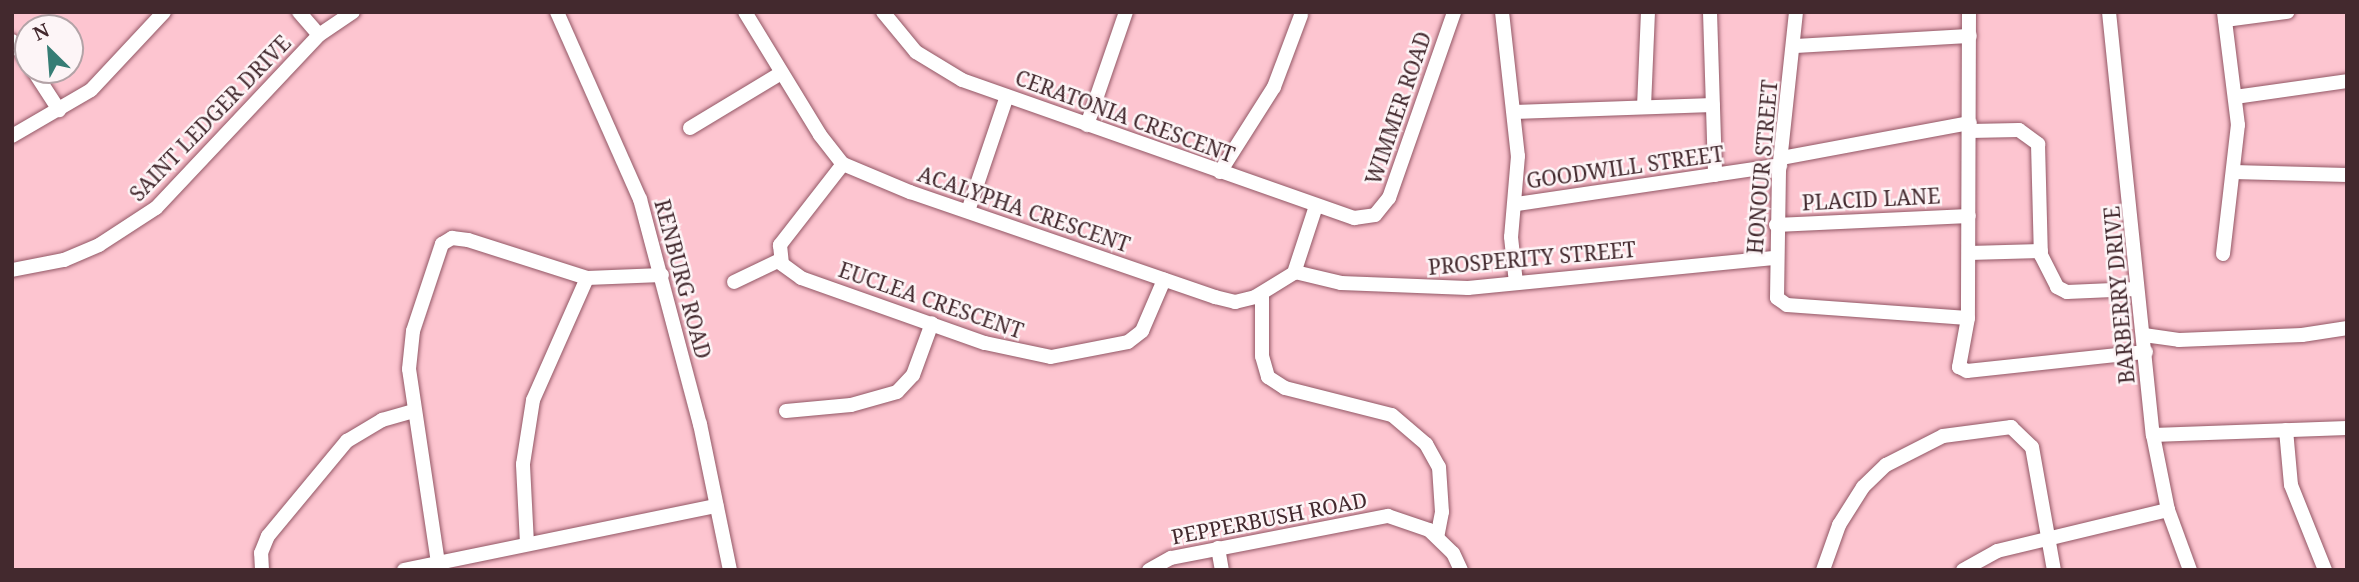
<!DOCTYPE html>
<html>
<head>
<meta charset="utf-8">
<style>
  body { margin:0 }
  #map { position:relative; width:2359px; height:582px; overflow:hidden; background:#fdc5d0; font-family:"Noto Serif",serif }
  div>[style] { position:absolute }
  .roads { filter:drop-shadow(0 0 2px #925765) drop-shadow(0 0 2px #925765) }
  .minor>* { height:14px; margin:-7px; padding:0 7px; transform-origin:7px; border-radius:7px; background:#fff }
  span { translate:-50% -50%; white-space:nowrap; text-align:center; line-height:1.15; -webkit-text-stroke:5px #fdf5f7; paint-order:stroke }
  .street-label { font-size:21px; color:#43292e }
  .frame { position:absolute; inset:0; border:14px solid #43292e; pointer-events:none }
  .north { position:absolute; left:14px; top:14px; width:70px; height:70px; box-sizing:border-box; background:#fdf5f7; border:2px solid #b3a3a7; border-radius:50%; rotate:335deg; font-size:19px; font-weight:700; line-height:28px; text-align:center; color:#43292e }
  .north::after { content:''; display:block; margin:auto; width:24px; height:32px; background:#367d75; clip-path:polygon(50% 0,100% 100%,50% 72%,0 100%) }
</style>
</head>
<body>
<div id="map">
  <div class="roads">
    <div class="minor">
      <div style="left:299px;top:12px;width:30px;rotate:49deg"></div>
      <div style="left:557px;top:12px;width:205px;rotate:66.1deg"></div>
      <div style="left:640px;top:199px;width:233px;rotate:75.1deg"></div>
      <div style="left:700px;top:424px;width:149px;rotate:78.4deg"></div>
      <div style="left:745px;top:12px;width:144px;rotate:58.6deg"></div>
      <div style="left:820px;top:135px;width:37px;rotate:52deg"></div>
      <div style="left:843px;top:164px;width:73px;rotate:22.7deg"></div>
      <div style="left:910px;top:192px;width:323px;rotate:19deg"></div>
      <div style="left:1215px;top:297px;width:21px;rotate:14deg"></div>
      <div style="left:1235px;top:302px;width:21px;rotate:-14deg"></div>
      <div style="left:1255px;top:297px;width:46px;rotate:-31.6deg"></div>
      <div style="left:1294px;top:273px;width:71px;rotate:-71.8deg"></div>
      <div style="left:883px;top:12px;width:52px;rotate:50.5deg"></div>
      <div style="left:916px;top:52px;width:54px;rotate:31.3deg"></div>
      <div style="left:962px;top:80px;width:416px;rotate:19.4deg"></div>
      <div style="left:1354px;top:218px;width:21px;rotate:-8deg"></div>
      <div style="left:1375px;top:215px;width:22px;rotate:-51deg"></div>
      <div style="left:1389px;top:198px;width:197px;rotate:-70.7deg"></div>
      <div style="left:1502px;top:12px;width:145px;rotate:83.7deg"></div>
      <div style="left:1518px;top:156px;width:81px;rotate:94.9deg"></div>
      <div style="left:1511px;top:237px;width:46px;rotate:83.8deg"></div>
      <div style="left:1710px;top:12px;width:163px;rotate:88.2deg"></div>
      <div style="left:1796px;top:12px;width:160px;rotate:96.1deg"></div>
      <div style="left:1779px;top:171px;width:127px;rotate:90.9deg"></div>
      <div style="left:1777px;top:298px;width:12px;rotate:35deg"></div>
      <div style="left:1787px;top:305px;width:181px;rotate:4.1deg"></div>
      <div style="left:1969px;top:12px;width:306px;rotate:90.2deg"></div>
      <div style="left:1968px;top:318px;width:50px;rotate:100.4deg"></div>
      <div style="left:1959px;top:367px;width:9px;rotate:27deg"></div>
      <div style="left:1967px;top:371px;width:180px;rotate:-6.1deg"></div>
      <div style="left:2109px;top:12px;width:425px;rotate:84.1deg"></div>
      <div style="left:2153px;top:435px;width:76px;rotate:78.7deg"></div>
      <div style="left:2168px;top:510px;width:64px;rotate:69.9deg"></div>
      <div style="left:2225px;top:20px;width:63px;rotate:-7.4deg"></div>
      <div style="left:12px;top:41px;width:26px;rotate:51deg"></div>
      <div style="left:1794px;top:46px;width:176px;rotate:-3.3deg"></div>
      <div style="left:33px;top:70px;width:48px;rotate:57deg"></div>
      <div style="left:2235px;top:97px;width:113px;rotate:-8.1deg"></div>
      <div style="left:1644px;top:107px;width:95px;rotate:-87.6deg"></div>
      <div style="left:1514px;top:112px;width:199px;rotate:-2deg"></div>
      <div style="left:1087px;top:125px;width:120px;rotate:-71deg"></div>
      <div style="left:690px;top:128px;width:106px;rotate:-31.1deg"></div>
      <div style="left:1970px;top:131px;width:49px;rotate:-1.2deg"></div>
      <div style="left:2019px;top:130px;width:24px;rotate:36deg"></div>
      <div style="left:2038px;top:144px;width:111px;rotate:88.5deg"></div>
      <div style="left:2041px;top:255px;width:36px;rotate:63deg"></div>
      <div style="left:2057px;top:287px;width:11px;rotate:27deg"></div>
      <div style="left:2067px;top:292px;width:69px;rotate:-2.5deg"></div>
      <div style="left:12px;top:136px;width:91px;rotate:-30.2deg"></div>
      <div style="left:91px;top:90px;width:107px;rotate:-46.9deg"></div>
      <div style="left:1781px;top:158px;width:192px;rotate:-10.5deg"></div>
      <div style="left:843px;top:164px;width:103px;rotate:127.9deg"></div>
      <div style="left:780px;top:245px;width:19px;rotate:84deg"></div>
      <div style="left:782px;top:264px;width:24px;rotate:36deg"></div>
      <div style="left:801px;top:278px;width:195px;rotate:19.5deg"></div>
      <div style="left:985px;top:343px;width:67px;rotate:12deg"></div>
      <div style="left:1051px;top:357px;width:78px;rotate:-11deg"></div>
      <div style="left:1128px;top:342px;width:18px;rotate:-38deg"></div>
      <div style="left:1142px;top:331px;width:56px;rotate:-66.7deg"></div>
      <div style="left:1220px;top:172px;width:101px;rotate:-57.6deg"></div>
      <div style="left:1274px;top:87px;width:77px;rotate:-69.4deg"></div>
      <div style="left:2233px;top:172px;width:114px;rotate:1.5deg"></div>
      <div style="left:1517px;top:204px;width:266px;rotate:-8.4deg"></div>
      <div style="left:968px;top:211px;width:121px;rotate:-71.3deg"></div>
      <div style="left:1776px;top:225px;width:193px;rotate:-2.7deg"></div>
      <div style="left:1969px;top:253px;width:72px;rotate:-1.6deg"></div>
      <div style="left:2223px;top:254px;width:130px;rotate:-83.4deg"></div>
      <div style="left:2238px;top:125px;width:114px;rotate:-97.1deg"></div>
      <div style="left:12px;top:270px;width:53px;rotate:-10.9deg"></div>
      <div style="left:64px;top:260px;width:38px;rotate:-23deg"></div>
      <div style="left:99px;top:245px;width:68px;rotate:-33deg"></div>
      <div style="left:156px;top:208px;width:238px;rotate:-46.7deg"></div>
      <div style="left:319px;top:35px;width:41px;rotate:-34.1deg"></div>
      <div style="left:1295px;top:272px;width:47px;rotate:13.4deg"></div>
      <div style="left:1341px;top:283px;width:127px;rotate:2.3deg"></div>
      <div style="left:1468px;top:288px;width:307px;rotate:-5.6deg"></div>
      <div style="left:734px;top:282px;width:51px;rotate:-25.6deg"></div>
      <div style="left:1262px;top:294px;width:62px;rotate:90deg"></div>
      <div style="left:1262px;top:356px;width:22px;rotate:74deg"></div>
      <div style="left:1268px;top:377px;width:20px;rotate:33deg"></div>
      <div style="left:1285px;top:388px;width:110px;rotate:14.2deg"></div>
      <div style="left:1392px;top:415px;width:45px;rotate:40.5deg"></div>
      <div style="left:1426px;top:444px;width:26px;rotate:61deg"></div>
      <div style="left:1439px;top:467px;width:45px;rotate:86.2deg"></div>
      <div style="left:1442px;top:512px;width:25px;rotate:101deg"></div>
      <div style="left:2144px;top:335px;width:35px;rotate:8deg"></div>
      <div style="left:2179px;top:340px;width:123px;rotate:-2.3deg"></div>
      <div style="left:2302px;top:335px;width:46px;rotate:-8.8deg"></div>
      <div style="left:786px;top:411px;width:65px;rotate:-5.3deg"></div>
      <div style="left:851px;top:405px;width:48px;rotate:-15.8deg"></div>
      <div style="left:897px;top:392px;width:23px;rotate:-47deg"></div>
      <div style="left:913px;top:375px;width:55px;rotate:-69.9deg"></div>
      <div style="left:2286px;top:430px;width:55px;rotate:84.8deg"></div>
      <div style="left:2291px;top:485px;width:92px;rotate:68.2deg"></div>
      <div style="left:2153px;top:435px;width:194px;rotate:-2.1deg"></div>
      <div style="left:527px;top:544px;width:80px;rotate:-92.9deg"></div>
      <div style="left:523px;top:464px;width:65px;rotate:-81.1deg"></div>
      <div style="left:533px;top:400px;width:133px;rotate:-66.1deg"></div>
      <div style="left:1218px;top:548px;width:22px;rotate:80deg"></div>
      <div style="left:438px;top:563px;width:196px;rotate:-98.5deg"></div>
      <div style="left:409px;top:369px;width:38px;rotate:-84deg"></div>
      <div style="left:413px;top:331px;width:92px;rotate:-71.6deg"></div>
      <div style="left:442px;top:244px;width:12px;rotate:-31deg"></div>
      <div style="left:452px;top:238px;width:16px;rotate:7deg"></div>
      <div style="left:468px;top:240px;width:125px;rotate:17.7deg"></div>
      <div style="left:587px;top:278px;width:75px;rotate:-2.3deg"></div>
      <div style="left:262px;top:570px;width:17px;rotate:-93deg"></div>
      <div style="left:261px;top:553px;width:18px;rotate:-68deg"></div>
      <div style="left:268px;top:536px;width:124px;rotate:-50.3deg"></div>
      <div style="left:347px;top:441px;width:41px;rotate:-31deg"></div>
      <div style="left:382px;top:420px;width:32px;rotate:-16deg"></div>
      <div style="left:404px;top:570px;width:319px;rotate:-11.6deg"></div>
      <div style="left:1149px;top:570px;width:25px;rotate:-29deg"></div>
      <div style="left:1171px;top:558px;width:221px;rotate:-11deg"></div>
      <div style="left:1388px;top:516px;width:43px;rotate:18.9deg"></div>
      <div style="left:1429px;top:530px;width:33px;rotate:44deg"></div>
      <div style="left:1453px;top:553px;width:19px;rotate:65deg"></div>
      <div style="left:1823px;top:570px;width:48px;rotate:-70.4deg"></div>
      <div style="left:1839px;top:525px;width:45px;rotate:-57.7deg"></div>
      <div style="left:1863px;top:487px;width:32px;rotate:-44deg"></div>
      <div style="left:1886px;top:465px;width:64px;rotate:-27deg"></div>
      <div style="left:1943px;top:436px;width:69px;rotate:-7.5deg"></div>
      <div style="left:2011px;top:427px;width:29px;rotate:44deg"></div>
      <div style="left:2032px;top:447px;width:125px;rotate:79.9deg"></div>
      <div style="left:1963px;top:570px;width:39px;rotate:-29deg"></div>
      <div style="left:1997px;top:551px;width:176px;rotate:-13.5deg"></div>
    </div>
  </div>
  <div class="street-label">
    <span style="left:1398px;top:108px;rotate:-71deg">WIMMER ROAD</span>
    <span style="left:1125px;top:116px;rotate:20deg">CERATONIA CRESCENT</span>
    <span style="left:210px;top:118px;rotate:-46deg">SAINT LEDGER DRIVE</span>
    <span style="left:1625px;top:167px;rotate:-8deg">GOODWILL STREET</span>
    <span style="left:1762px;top:167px;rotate:-85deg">HONOUR STREET</span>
    <span style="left:1871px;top:199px;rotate:-3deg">PLACID LANE</span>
    <span style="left:1024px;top:209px;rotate:19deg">ACALYPHA CRESCENT</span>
    <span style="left:1532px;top:258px;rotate:-5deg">PROSPERITY STREET</span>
    <span style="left:683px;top:279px;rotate:75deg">RENBURG ROAD</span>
    <span style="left:2119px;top:295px;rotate:-95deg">BARBERRY DRIVE</span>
    <span style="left:931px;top:300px;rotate:19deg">EUCLEA CRESCENT</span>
    <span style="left:1269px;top:518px;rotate:-11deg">PEPPERBUSH ROAD</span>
  </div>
  <div class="frame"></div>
  <div class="north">N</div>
</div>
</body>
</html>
